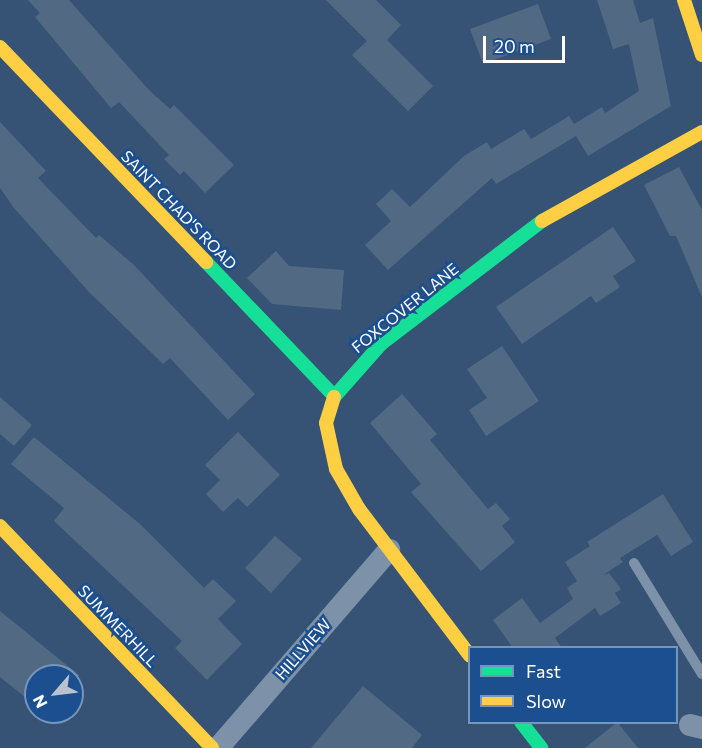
<!DOCTYPE html>
<html>
<head>
<meta charset="utf-8">
<style>
  body { margin:0 }
  #map { position:relative; width:702px; height:748px; overflow:hidden; background:#365274; font-family:Commissioner,sans-serif }
  div>[style] { position:absolute }
  .building>* { inset:0; background:#526984 }
  .lane>* { height:10px; margin:-5px; padding:0 5px; transform-origin:5px; border-radius:5px; background:#7d92a8 }
  .street>* { height:22px; margin:-11px; padding:0 11px; transform-origin:11px; border-radius:11px; background:#7d92a8 }
  .fast>* { height:14px; margin:-7px; padding:0 7px; transform-origin:7px; border-radius:7px; background:#16e098 }
  .slow>* { height:14px; margin:-7px; padding:0 7px; transform-origin:7px; border-radius:7px; background:#ffcf43 }
  span { translate:-50% -50%; white-space:nowrap; text-align:center; line-height:1.15; -webkit-text-stroke:5px #1b4f8f; paint-order:stroke }
  .street-label { font-size:16px; color:#fff }
  .legend { position:absolute; left:468px; top:646px; width:210px; height:78px; box-sizing:border-box; background:#1b4f8f; border:2px solid #7695bc; margin:0; padding:8px 10px; list-style:none; font-size:18px; color:#fff }
  .legend li { display:flex; align-items:center; gap:12px; height:30px }
  .legend b { width:30px; border:2px solid #7695bc }
  .north { position:absolute; left:24px; top:664px; width:60px; height:60px; box-sizing:border-box; background:#1b4f8f; border:2px solid #7695bc; border-radius:50%; rotate:242deg; font-size:16px; font-weight:700; line-height:24px; text-align:center; color:#fff }
  .north::after { content:''; display:block; margin:auto; width:21px; height:27px; background:#b9c2ce; clip-path:polygon(50% 0,100% 100%,50% 72%,0 100%) }
  .scale { position:absolute; left:483px; top:36px; width:82px; height:27px; box-sizing:border-box; border:3px solid #fff; border-top:0; padding-left:8px; font-size:18px; line-height:21px; white-space:nowrap; color:#fff; -webkit-text-stroke:4px #1b4f8f; paint-order:stroke }
</style>
</head>
<body>
<div id="map">
  <div class="building">
    <div style="clip-path:polygon(28px 0,69px 0,149px 90px,170px 109px,174px 105px,234px 165px,205px 193px,184px 171px,180px 175px,164px 159px,169px 155px,119px 102px,111px 108px,35px 17px,40px 13px)"></div>
    <div style="clip-path:polygon(326px 0,376px 0,401px 25px,387px 40px,433px 86px,408px 111px,352px 55px,367px 41px)"></div>
    <div style="clip-path:polygon(597px 0,633px 0,640px 23px,653px 18px,671px 106px,588px 156px,576px 136px,496px 184px,492px 178px,388px 270px,365px 245px,391px 221px,376px 204px,392px 189px,410px 207px,464px 156px,487px 142px,491px 149px,524px 129px,531px 139px,569px 116px,574px 124px,602px 107px,605px 113px,639px 91px,629px 44px,613px 49px)"></div>
    <div style="clip-path:polygon(538px 4px,551px 39px,483px 64px,470px 29px)"></div>
    <div style="clip-path:polygon(0 122px,46px 171px,38px 178px,96px 238px,99px 235px,134px 265px,255px 394px,228px 420px,170px 358px,163px 364px,88px 291px,14px 208px,0 188px)"></div>
    <div style="clip-path:polygon(679px 167px,702px 210px,702px 297px,676px 236px,670px 236px,644px 185px)"></div>
    <div style="clip-path:polygon(613px 227px,636px 261px,613px 276px,620px 287px,596px 303px,591px 296px,522px 344px,496px 307px)"></div>
    <div style="clip-path:polygon(276px 251px,289px 266px,344px 270px,341px 310px,272px 304px,247px 278px)"></div>
    <div style="clip-path:polygon(502px 346px,539px 401px,486px 436px,469px 410px,487px 398px,467px 369px)"></div>
    <div style="clip-path:polygon(402px 394px,437px 434px,430px 440px,488px 509px,496px 503px,510px 519px,502px 526px,515px 542px,481px 571px,411px 492px,421px 484px,370px 423px)"></div>
    <div style="clip-path:polygon(0 397px,32px 425px,14px 446px,0 434px)"></div>
    <div style="clip-path:polygon(238px 432px,280px 475px,247px 507px,238px 498px,223px 512px,206px 494px,220px 480px,205px 465px)"></div>
    <div style="clip-path:polygon(34px 437px,140px 524px,204px 588px,213px 579px,236px 601px,218px 619px,242px 644px,207px 680px,175px 648px,182px 641px,54px 521px,64px 508px,11px 464px)"></div>
    <div style="clip-path:polygon(663px 494px,693px 542px,671px 556px,657px 535px,620px 558px,623px 562px,603px 575px,609px 573px,621px 589px,615px 593px,621px 603px,600px 616px,595px 608px,555px 638px,562px 648px,513px 648px,493px 620px,522px 598px,540px 623px,573px 599px,567px 588px,577px 581px,565px 562px,590px 546px,587px 542px)"></div>
    <div style="clip-path:polygon(275px 536px,302px 559px,271px 593px,245px 568px)"></div>
    <div style="clip-path:polygon(0 611px,80px 676px,36px 676px,36px 706px,0 677px)"></div>
    <div style="clip-path:polygon(363px 686px,422px 735px,412px 748px,311px 748px)"></div>
    <div style="clip-path:polygon(618px 723px,638px 748px,585px 748px,616px 723px)"></div>
  </div>
  <div class="lane">
    <div style="left:634px;top:563px;width:130px;rotate:58.5deg"></div>
  </div>
  <div class="street">
    <div style="left:690px;top:725px;width:12px;rotate:14deg"></div>
    <div style="left:218px;top:748px;width:262px;rotate:-49.2deg"></div>
  </div>
  <div class="fast">
    <div style="left:206px;top:262px;width:185px;rotate:46.3deg"></div>
    <div style="left:334px;top:397px;width:71px;rotate:-48.4deg"></div>
    <div style="left:381px;top:344px;width:203px;rotate:-37.4deg"></div>
    <div style="left:521px;top:722px;width:33px;rotate:52deg"></div>
  </div>
  <div class="slow">
    <div style="left:684px;top:0;width:58px;rotate:71.9deg"></div>
    <div style="left:0;top:47px;width:298px;rotate:46.2deg"></div>
    <div style="left:542px;top:221px;width:183px;rotate:-29.1deg"></div>
    <div style="left:334px;top:397px;width:27px;rotate:107deg"></div>
    <div style="left:326px;top:423px;width:47px;rotate:77.7deg"></div>
    <div style="left:336px;top:469px;width:46px;rotate:60.1deg"></div>
    <div style="left:359px;top:509px;width:184px;rotate:52.9deg"></div>
    <div style="left:0;top:526px;width:307px;rotate:46.3deg"></div>
  </div>
  <div class="street-label">
    <span style="left:179px;top:210px;rotate:46deg">SAINT CHAD'S ROAD</span>
    <span style="left:405px;top:308px;rotate:-39deg">FOXCOVER LANE</span>
    <span style="left:118px;top:626px;rotate:46deg">SUMMERHILL</span>
    <span style="left:303px;top:649px;rotate:-49deg">HILLVIEW</span>
  </div>
  <ul class="legend">
  <li><b style="height:8px;background:#16e098"></b>Fast</li>
  <li><b style="height:8px;background:#ffcf43"></b>Slow</li>
  </ul>
  <div class="north">N</div>
  <div class="scale">20 m</div>
</div>
</body>
</html>
